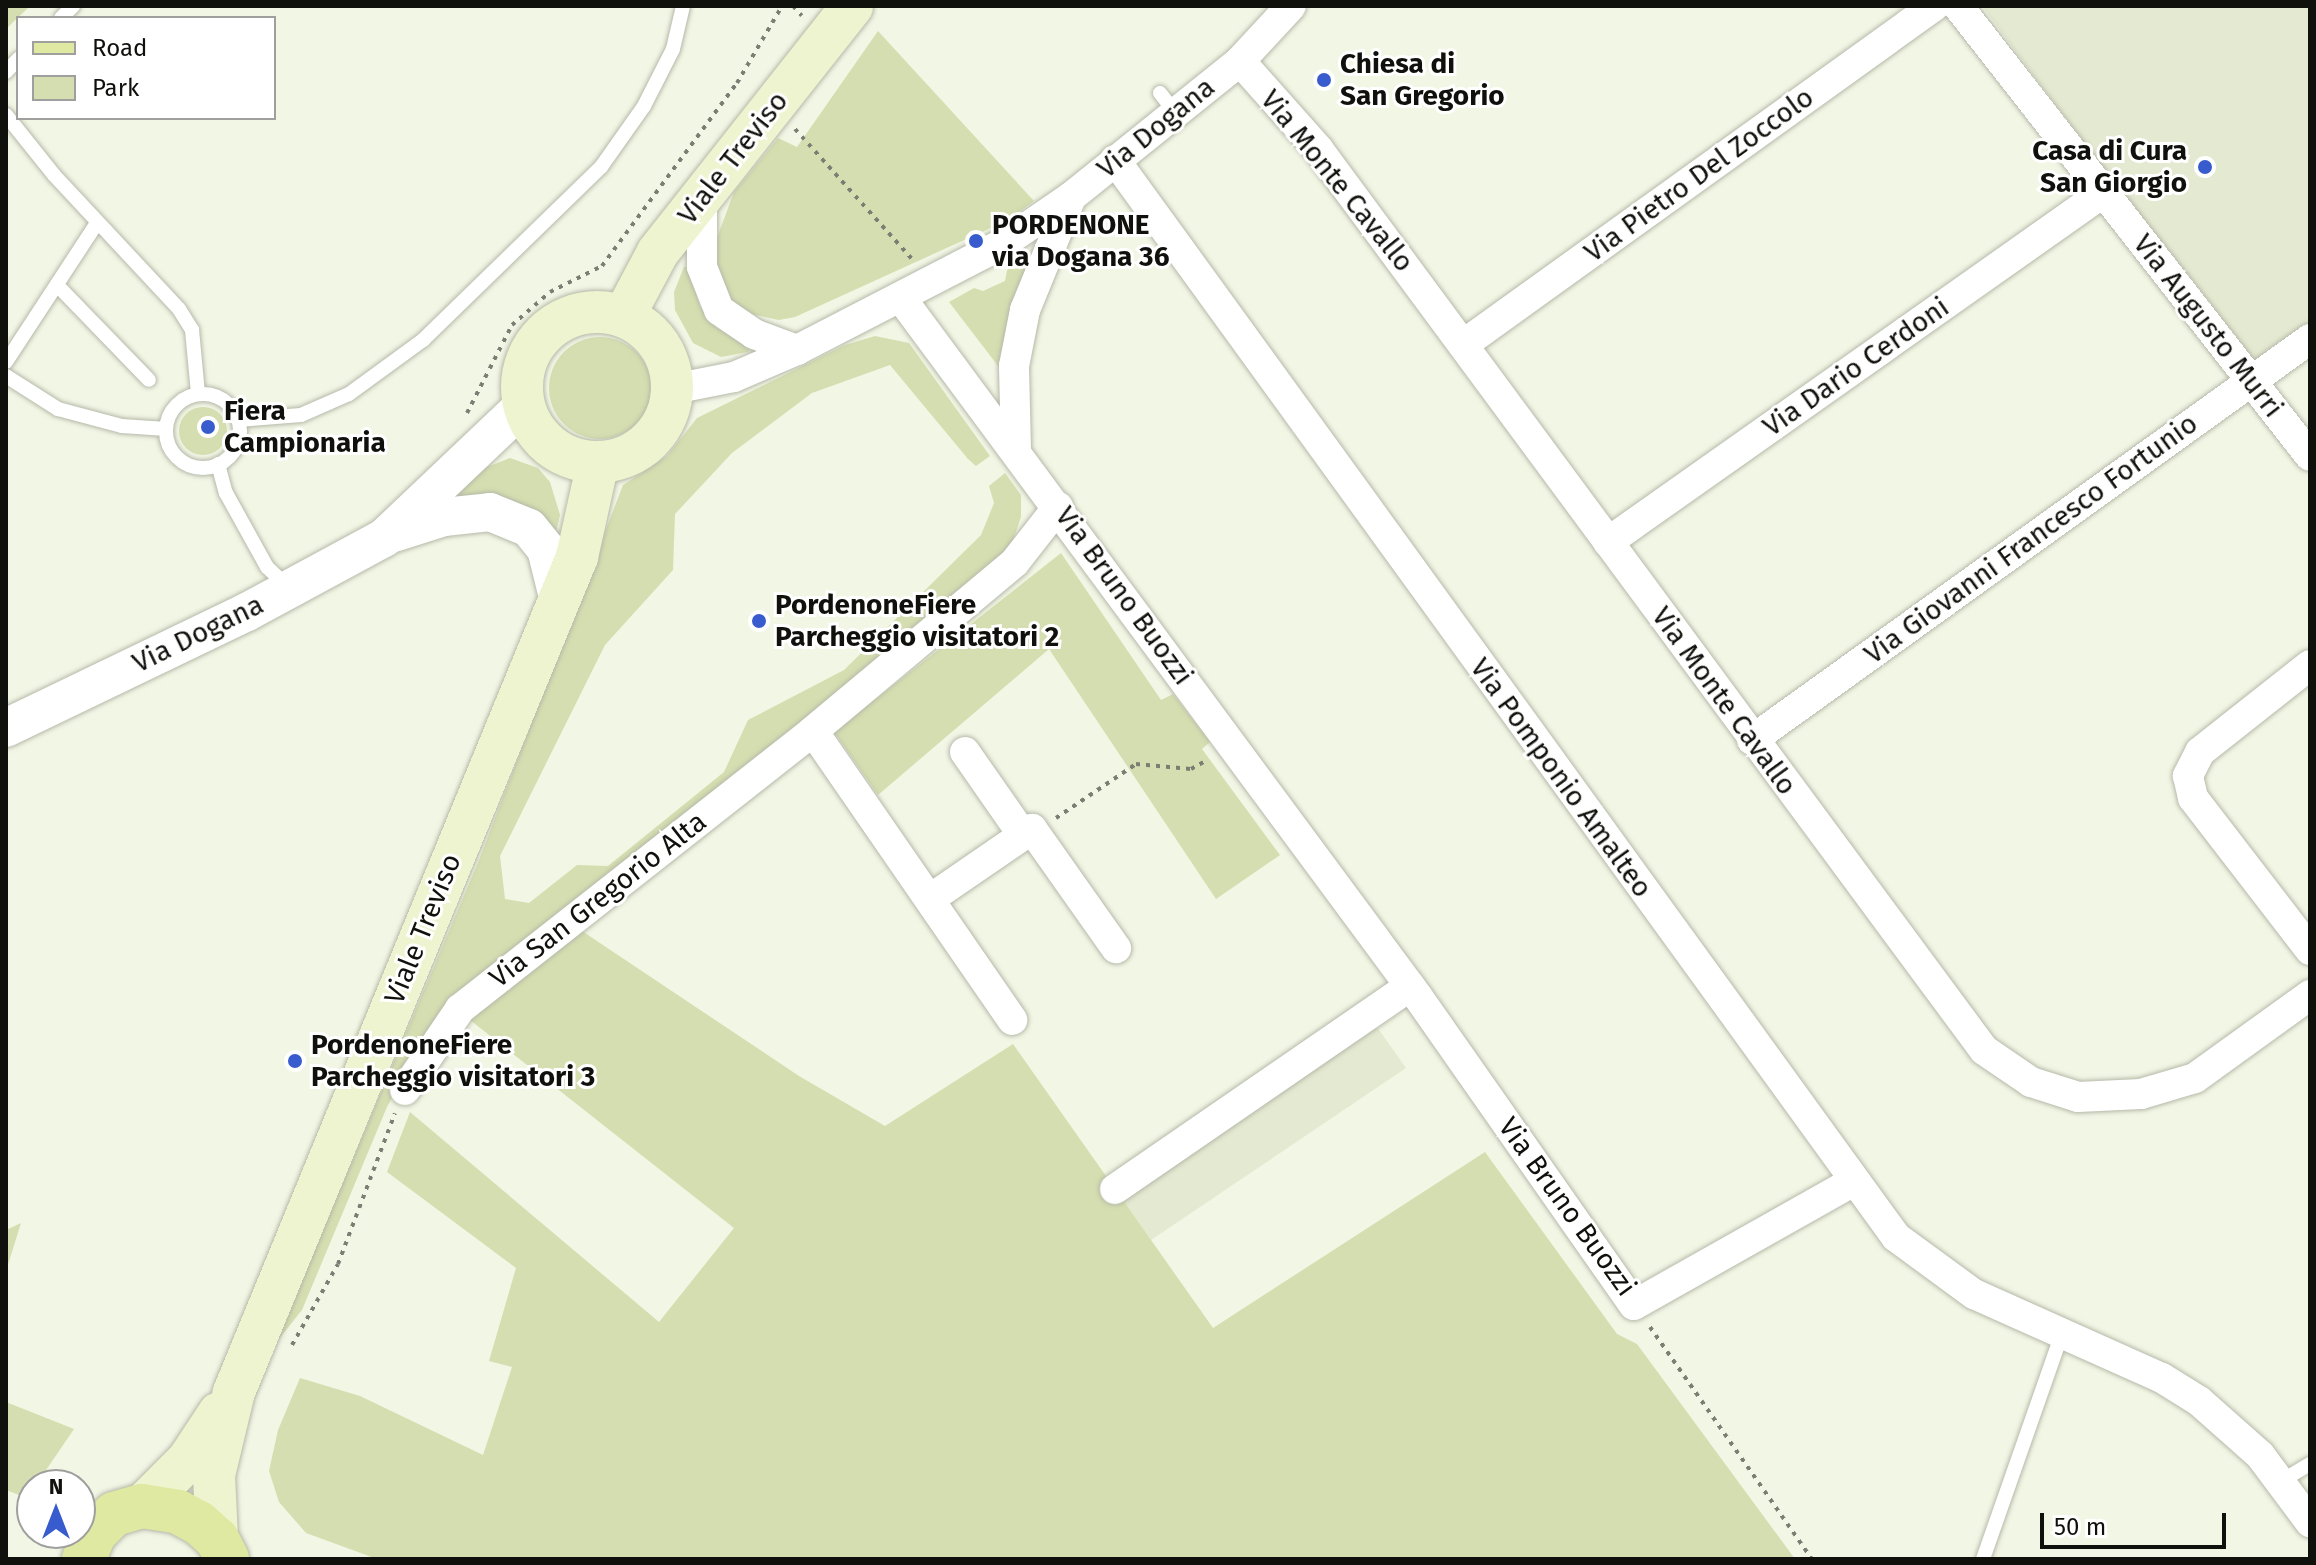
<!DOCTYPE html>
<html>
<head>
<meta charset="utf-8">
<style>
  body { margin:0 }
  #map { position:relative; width:2316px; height:1565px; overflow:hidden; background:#f2f6e5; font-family:"Fira Sans",sans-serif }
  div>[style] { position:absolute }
  .built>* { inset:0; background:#e4e9d1 }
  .green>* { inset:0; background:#d5deb0 }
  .round { border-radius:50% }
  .path>* { height:4px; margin-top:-2px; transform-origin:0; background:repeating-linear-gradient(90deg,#7b7e73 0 4px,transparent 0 10px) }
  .roads { filter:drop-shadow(0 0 2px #b6b9a9) drop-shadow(0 0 2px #b6b9a9) }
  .service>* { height:14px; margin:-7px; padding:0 7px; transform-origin:7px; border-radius:7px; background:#fff }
  .service>.ring { margin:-7px; padding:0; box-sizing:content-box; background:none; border:14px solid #fff; border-radius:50% }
  .minor>* { height:30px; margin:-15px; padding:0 15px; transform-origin:15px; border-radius:15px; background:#fff }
  .tertiary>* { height:38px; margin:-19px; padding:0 19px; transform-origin:19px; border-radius:19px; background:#fff }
  .secondary>* { height:42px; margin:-21px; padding:0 21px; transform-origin:21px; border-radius:21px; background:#eff4d0 }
  .secondary>.ring { margin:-21px; padding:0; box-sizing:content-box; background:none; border:42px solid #eff4d0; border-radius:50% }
  .primary>* { height:44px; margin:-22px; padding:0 22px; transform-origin:22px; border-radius:22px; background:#dfe9a1 }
  .dots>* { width:22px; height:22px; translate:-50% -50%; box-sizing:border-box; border:4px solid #fff; border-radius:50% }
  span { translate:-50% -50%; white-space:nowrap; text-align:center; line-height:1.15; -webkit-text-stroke:6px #fff; paint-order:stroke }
  .poi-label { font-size:28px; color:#10110c; font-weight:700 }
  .left { translate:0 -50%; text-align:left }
  .right { translate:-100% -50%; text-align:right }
  .street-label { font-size:28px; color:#10110c }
  .frame { position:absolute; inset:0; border:8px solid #10110c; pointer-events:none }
  .legend { position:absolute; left:16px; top:16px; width:260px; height:104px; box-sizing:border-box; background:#fff; border:2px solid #9fa09e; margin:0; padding:10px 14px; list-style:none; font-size:24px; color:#10110c }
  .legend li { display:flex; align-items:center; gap:16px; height:40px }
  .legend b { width:40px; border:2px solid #9fa09e }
  .north { position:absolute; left:16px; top:1469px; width:80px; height:80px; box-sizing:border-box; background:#fff; border:2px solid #9fa09e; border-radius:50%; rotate:0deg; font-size:22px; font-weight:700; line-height:32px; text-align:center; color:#10110c }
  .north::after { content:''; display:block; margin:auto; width:28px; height:36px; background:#385ccd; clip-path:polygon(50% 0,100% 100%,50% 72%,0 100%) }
  .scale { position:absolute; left:2040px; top:1513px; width:186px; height:36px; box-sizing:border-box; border:4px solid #10110c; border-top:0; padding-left:10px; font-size:24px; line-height:28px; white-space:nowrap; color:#10110c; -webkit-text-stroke:6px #fff; paint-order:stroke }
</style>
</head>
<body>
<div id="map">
  <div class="built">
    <div style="clip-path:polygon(1982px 6px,2310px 6px,2310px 322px,2250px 365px)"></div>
    <div style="clip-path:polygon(1377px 1027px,1406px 1068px,1151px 1240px,1123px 1201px)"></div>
  </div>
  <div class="green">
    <div style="clip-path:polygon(6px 6px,30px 6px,6px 29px)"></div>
    <div style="clip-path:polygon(878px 31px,1034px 201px,1006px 221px,795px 317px,779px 320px,736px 311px,725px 298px,712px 251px,734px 192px,778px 138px,797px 147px)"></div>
    <div style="clip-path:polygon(1038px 249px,1005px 375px,949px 302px,974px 288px,983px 291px,1005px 281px,1007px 270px)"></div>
    <div style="clip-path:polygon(684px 267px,689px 267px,700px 307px,717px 328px,750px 348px,748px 352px,721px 357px,693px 343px,675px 310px,674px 292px)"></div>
    <div style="clip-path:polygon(875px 336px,909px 343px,990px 456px,976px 466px,968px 459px,890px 365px,812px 393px,732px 453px,675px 514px,673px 570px,605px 645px,500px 856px,505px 899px,529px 903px,577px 865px,608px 866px,724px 772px,748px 720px,844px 670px,981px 535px,994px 503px,989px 486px,1005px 473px,1021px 495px,1021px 517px,1012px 543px,958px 598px,423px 1042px,387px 1107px,302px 1310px,275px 1344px,479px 860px,623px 485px,667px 456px,697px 418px,845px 345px)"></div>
    <div class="round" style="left:549px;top:337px;width:102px;height:102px"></div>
    <div class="round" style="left:179px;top:407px;width:48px;height:48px"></div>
    <div style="clip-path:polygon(510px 458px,538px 468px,550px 482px,560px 515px,555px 537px,455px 498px,482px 469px)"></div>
    <div style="clip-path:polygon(1061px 553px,1161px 700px,1173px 694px,1210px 742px,1202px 749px,1280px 855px,1216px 899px,1049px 649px,878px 795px,834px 732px)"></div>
    <div style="clip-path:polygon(582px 931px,799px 1076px,885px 1126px,1013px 1044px,1213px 1328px,1485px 1152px,1617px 1334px,1637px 1344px,1795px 1559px,377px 1559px,306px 1533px,279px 1502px,269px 1471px,278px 1430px,300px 1378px,360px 1396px,483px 1455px,512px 1367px,489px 1361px,516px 1268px,387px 1172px,410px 1112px,659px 1322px,734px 1228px,470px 1020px)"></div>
    <div style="clip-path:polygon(21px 1223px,6px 1271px,6px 1230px)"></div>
    <div style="clip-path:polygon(6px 1402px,74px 1429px,27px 1498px,6px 1490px)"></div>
  </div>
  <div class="path">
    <div style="left:793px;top:6px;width:13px;rotate:48deg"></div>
    <div style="left:795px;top:129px;width:175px;rotate:48deg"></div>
    <div style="left:467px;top:413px;width:99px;rotate:-62.9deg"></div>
    <div style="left:512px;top:325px;width:50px;rotate:-41deg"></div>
    <div style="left:550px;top:292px;width:58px;rotate:-26.6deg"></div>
    <div style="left:602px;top:266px;width:227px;rotate:-53.6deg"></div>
    <div style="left:737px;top:83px;width:89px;rotate:-59.7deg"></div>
    <div style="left:1056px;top:818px;width:97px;rotate:-34deg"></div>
    <div style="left:1136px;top:764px;width:55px;rotate:5.2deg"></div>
    <div style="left:1191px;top:769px;width:18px;rotate:-29deg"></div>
    <div style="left:1650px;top:1327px;width:283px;rotate:55.1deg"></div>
    <div style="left:292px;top:1345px;width:93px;rotate:-60.4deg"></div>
    <div style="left:338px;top:1264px;width:161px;rotate:-69.3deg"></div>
  </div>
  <div class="roads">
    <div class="service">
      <div style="left:61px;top:18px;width:17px;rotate:-45deg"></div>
      <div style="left:6px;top:72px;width:18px;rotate:-47deg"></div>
      <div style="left:1160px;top:93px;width:24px;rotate:52deg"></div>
      <div style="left:6px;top:115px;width:77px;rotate:51.3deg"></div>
      <div style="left:54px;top:175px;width:183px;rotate:47deg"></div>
      <div style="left:179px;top:309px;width:25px;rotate:58deg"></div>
      <div style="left:192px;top:330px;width:64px;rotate:84.6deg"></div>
      <div style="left:57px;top:285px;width:132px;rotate:45.9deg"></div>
      <div style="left:6px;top:362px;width:166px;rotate:-56.8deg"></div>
      <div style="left:6px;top:376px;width:62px;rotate:32.4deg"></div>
      <div style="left:58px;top:409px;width:66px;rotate:14.9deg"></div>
      <div style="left:122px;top:426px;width:44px;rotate:3.9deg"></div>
      <div class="ring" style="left:166px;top:394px;width:60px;height:60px"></div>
      <div style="left:238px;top:420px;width:63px;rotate:-4.5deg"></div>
      <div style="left:301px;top:415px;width:52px;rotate:-23.6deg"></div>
      <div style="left:349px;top:394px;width:92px;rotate:-36.1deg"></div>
      <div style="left:423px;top:340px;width:248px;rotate:-44.2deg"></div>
      <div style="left:601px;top:167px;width:75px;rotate:-54.8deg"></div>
      <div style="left:644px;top:106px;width:64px;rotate:-63deg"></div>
      <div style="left:673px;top:49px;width:44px;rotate:-76.9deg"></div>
      <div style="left:218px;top:464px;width:30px;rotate:75deg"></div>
      <div style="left:226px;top:493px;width:85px;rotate:61deg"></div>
      <div style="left:267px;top:567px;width:29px;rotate:44deg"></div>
      <div style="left:2280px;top:1482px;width:35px;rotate:-31deg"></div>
      <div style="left:1983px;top:1559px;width:239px;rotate:-70.7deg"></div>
    </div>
    <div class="minor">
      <div style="left:1958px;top:6px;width:571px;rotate:51.97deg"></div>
      <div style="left:1240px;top:61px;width:118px;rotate:48.4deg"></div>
      <div style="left:1318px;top:149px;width:1120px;rotate:53.53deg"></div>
      <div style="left:1984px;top:1050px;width:57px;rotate:34.2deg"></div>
      <div style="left:2031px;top:1082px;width:49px;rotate:17.7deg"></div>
      <div style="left:2078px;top:1097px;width:63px;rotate:-2.7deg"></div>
      <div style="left:2141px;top:1094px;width:56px;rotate:-16.5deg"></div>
      <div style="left:2195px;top:1078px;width:142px;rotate:-35.8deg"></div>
      <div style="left:1115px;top:160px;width:1330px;rotate:54.05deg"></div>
      <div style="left:1896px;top:1237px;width:97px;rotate:36.2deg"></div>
      <div style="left:1974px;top:1294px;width:206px;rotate:24.1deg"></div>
      <div style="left:2162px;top:1378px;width:44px;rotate:31.9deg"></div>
      <div style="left:2199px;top:1401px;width:81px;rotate:41.5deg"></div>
      <div style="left:2260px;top:1455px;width:84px;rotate:53.3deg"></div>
      <div style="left:702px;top:198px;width:69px;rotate:90deg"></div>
      <div style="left:702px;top:267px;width:46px;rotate:68.4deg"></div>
      <div style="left:719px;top:310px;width:42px;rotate:34.4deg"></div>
      <div style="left:754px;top:334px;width:46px;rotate:20.4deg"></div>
      <div style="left:901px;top:298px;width:869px;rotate:53.51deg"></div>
      <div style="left:1418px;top:997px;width:376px;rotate:55deg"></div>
      <div style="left:1634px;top:1305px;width:250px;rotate:-29.4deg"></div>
      <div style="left:1464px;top:344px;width:579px;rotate:-35.72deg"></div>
      <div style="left:673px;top:389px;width:62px;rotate:-11.1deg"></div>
      <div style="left:734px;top:377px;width:69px;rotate:-23.2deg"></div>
      <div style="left:797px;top:350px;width:233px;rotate:-27.3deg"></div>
      <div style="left:1004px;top:243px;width:81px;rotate:-34.5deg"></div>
      <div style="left:1071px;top:197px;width:217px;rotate:-38.8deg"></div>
      <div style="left:1240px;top:61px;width:75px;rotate:-47.2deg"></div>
      <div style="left:1016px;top:449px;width:83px;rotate:-91.4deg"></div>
      <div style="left:1014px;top:366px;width:57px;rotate:-78.9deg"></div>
      <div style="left:1025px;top:310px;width:122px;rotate:-67.8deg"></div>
      <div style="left:1608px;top:542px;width:607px;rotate:-35.21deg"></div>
      <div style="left:2310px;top:665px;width:140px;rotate:141.7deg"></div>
      <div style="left:2200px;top:752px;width:27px;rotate:117deg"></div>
      <div style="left:2188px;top:776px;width:23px;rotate:77deg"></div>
      <div style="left:2193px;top:798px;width:192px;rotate:52.4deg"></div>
      <div style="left:813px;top:731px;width:351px;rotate:55.4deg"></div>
      <div style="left:1752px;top:740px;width:687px;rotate:-35.7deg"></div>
      <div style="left:965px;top:752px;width:101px;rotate:55.1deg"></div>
      <div style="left:930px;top:899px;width:124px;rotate:-34.5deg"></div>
      <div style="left:1032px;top:829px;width:146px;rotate:54.8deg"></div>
      <div style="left:405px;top:1090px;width:98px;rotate:-55.8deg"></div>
      <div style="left:460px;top:1009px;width:449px;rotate:-38.2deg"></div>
      <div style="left:813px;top:731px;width:263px;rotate:-39.9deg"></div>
      <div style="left:1015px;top:562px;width:70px;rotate:-52deg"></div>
      <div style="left:1115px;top:1189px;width:358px;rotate:-34.5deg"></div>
    </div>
    <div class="tertiary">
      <div style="left:394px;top:533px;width:52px;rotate:-17.7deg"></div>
      <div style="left:444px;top:517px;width:46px;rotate:-6.2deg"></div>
      <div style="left:490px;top:512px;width:42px;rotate:22.3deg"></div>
      <div style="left:529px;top:528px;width:27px;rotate:51deg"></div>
      <div style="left:546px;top:549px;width:54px;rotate:76deg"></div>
      <div style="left:6px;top:728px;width:267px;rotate:-25.7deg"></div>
      <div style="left:247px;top:612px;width:156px;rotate:-28.4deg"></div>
      <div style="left:384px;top:538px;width:193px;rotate:-43.5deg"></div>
    </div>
    <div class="secondary">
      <div class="ring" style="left:522px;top:312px;width:108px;height:108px"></div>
      <div style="left:624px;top:316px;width:72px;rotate:-62deg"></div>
      <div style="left:658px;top:252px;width:313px;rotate:-51.7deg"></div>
      <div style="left:142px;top:1506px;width:65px;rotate:-45deg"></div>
      <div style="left:188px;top:1460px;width:56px;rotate:-56.6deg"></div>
      <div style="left:217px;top:1539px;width:64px;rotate:-92.7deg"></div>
      <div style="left:214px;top:1475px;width:85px;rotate:-76.5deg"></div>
      <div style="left:234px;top:1392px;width:903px;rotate:-67.67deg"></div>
      <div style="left:577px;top:557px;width:97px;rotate:-77.5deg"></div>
    </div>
    <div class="primary">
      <div style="left:84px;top:1559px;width:27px;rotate:-68deg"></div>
      <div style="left:94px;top:1534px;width:28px;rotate:-45deg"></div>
      <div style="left:114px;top:1514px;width:29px;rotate:-16deg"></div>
      <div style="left:142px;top:1506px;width:36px;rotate:9deg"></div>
      <div style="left:178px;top:1512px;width:24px;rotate:28deg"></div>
      <div style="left:199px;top:1523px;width:24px;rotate:42deg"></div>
      <div style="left:217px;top:1539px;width:22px;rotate:63deg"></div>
    </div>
  </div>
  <div class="dots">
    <div style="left:1324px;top:80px;background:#385ccd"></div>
    <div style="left:2205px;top:167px;background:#385ccd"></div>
    <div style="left:976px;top:241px;background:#385ccd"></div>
    <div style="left:208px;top:427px;background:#385ccd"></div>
    <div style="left:759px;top:621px;background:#385ccd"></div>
    <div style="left:295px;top:1061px;background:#385ccd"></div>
  </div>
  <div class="poi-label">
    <span class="left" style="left:1340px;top:80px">Chiesa di<br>San Gregorio</span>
    <span class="right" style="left:2187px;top:167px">Casa di Cura<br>San Giorgio</span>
    <span class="left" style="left:992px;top:241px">PORDENONE<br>via Dogana 36</span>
    <span class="left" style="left:224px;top:427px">Fiera<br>Campionaria</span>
    <span class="left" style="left:775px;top:621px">PordenoneFiere<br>Parcheggio visitatori 2</span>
    <span class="left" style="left:311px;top:1061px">PordenoneFiere<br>Parcheggio visitatori 3</span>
  </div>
  <div class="street-label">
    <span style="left:1156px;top:128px;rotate:-39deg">Via Dogana</span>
    <span style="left:733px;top:158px;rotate:-52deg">Viale Treviso</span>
    <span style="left:1699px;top:175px;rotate:-36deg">Via Pietro Del Zoccolo</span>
    <span style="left:1337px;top:181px;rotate:51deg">Via Monte Cavallo</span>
    <span style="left:2208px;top:326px;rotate:52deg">Via Augusto Murri</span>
    <span style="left:1856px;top:367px;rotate:-35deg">Via Dario Cerdoni</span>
    <span style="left:2031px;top:539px;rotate:-36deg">Via Giovanni Francesco Fortunio</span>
    <span style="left:1124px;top:596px;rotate:54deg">Via Bruno Buozzi</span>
    <span style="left:198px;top:634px;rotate:-26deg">Via Dogana</span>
    <span style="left:1724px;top:701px;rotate:54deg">Via Monte Cavallo</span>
    <span style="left:1561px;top:778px;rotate:54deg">Via Pomponio Amalteo</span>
    <span style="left:598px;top:900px;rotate:-38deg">Via San Gregorio Alta</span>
    <span style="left:423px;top:929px;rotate:-68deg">Viale Treviso</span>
    <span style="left:1567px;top:1207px;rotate:54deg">Via Bruno Buozzi</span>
  </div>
  <div class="frame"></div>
  <ul class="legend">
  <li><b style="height:10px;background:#dfe9a1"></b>Road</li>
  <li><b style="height:22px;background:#d5deb0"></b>Park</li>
  </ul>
  <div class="north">N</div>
  <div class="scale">50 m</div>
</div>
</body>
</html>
